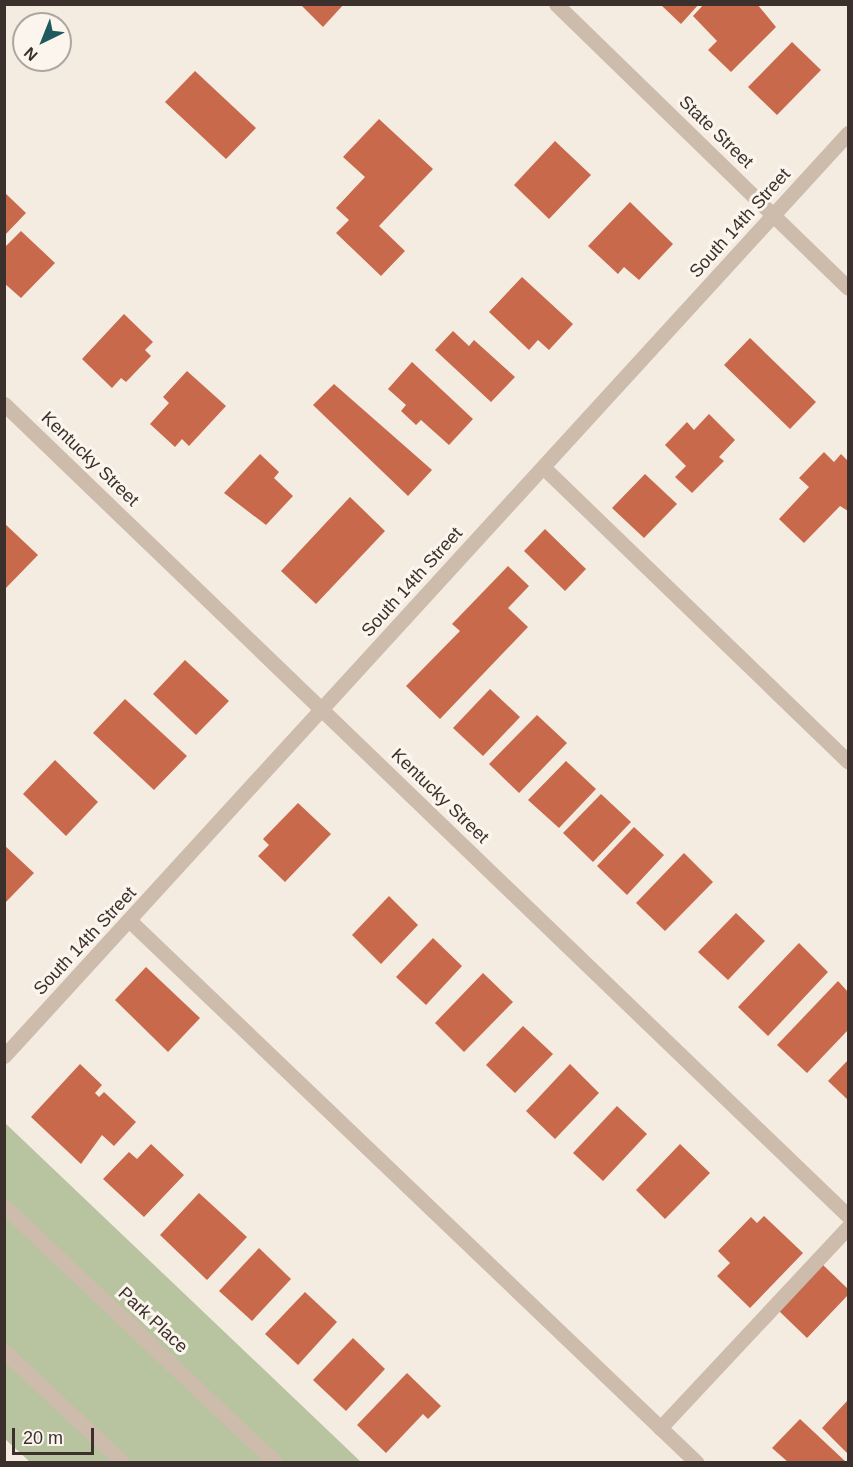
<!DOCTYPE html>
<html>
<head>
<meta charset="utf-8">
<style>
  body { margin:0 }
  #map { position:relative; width:853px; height:1467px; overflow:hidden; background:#f4ebe1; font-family:Helvetica,sans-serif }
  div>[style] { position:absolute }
  .green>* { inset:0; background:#b8c4a0 }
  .building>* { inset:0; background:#c8694b }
  .minor>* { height:15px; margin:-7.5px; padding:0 7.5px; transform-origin:7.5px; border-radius:7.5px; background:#cdbbac }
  span { translate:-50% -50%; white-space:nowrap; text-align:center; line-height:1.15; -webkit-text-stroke:6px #fbf5ee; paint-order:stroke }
  .street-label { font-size:18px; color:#3b302b }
  .frame { position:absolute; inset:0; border:6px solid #3b302b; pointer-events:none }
  .north { position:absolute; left:12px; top:12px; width:60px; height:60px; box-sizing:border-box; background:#fbf5ee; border:2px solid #aea6a0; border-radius:50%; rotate:223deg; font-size:16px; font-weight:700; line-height:24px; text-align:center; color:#3b302b }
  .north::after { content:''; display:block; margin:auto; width:21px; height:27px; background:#1f5a5e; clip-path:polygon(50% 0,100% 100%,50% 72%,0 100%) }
  .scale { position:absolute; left:12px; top:1428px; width:82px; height:27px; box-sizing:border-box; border:3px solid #3b302b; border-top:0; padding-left:8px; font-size:18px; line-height:21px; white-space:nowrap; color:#3b302b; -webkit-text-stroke:4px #fbf5ee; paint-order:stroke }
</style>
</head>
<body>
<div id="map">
  <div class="green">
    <div style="clip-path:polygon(4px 1122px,361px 1462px,30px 1462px,5px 1439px)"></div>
  </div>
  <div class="building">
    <div style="clip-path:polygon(300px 4px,344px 4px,323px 27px)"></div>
    <div style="clip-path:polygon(660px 4px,699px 4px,681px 24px)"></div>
    <div style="clip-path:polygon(704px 4px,757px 4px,776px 27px,731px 72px,708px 50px,717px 41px,693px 16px)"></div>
    <div style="clip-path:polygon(792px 42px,821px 70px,777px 115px,748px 87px)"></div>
    <div style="clip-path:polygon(195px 71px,256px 128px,226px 159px,165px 102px)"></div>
    <div style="clip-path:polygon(379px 119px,433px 169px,379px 226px,405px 251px,381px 276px,336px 233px,349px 220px,336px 208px,365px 177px,343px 157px)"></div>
    <div style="clip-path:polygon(555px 141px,591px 175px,549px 219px,514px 185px)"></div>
    <div style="clip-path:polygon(4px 192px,26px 213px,4px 236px)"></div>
    <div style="clip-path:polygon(630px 202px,673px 244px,639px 280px,624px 267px,618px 274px,588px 246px)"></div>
    <div style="clip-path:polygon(21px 231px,55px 263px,21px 298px,4px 283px,4px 248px)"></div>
    <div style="clip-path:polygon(522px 277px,573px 324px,549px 350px,538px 340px,529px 350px,489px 312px)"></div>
    <div style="clip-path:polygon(124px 314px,153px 342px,145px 350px,151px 356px,126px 382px,121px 378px,112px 388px,82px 359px)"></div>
    <div style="clip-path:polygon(453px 331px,469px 346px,474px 340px,515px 377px,491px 402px,435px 350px)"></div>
    <div style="clip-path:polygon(750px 338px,816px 402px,790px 429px,724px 365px)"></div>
    <div style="clip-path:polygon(412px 362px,473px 419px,449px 445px,421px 420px,416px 425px,401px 411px,406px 405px,388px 389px)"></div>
    <div style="clip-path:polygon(187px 371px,226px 406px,189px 446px,182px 439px,175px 447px,150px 424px,169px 403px,163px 397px)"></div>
    <div style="clip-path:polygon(334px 384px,432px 470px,408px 496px,313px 405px)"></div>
    <div style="clip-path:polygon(709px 414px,735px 440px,719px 457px,724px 461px,692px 493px,675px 477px,686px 466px,665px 445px,687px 422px,694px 430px)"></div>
    <div style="clip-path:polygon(824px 452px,834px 462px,841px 454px,848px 461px,848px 511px,840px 506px,804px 543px,779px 519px,809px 487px,799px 478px)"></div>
    <div style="clip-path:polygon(260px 454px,279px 472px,274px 478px,293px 496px,266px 525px,224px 493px)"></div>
    <div style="clip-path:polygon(645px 474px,677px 504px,644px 538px,612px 508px)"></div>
    <div style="clip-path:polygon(350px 497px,385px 531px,316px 604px,281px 571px)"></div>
    <div style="clip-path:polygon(4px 523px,38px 555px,4px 590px)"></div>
    <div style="clip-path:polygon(545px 529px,586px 569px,565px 591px,524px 551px)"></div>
    <div style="clip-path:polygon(508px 566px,529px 586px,508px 608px,528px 627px,440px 719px,406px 686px,460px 631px,452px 624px)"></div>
    <div style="clip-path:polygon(185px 660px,229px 701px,196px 735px,153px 694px)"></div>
    <div style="clip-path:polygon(490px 689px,520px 717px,483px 756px,453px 728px)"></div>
    <div style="clip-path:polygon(125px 699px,187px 756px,154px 790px,93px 733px)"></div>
    <div style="clip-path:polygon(537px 715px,567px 743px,519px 793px,489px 764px)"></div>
    <div style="clip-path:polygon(55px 760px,98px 802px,66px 836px,23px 794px)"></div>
    <div style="clip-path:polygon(566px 761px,596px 789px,559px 828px,528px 800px)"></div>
    <div style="clip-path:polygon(601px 794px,631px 822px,593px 862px,563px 833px)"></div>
    <div style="clip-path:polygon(298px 803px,331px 834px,285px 882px,258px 856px,269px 845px,263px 839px)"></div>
    <div style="clip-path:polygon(634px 827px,664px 855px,627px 895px,597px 866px)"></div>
    <div style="clip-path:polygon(4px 845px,34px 873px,4px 904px)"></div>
    <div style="clip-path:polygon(684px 853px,713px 882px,665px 931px,636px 903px)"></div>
    <div style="clip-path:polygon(389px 896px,418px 925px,381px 964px,352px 935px)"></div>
    <div style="clip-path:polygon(736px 913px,765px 941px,728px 980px,698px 952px)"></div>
    <div style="clip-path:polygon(433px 938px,462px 966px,426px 1005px,396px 977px)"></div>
    <div style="clip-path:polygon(799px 943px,828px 972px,768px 1036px,738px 1007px)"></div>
    <div style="clip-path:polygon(146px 967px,200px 1018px,168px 1052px,115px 1000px)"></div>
    <div style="clip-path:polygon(483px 973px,513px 1002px,464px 1052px,435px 1023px)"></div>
    <div style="clip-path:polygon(838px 981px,848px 992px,848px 1030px,807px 1073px,777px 1045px)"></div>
    <div style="clip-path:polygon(523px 1026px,553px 1054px,515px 1093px,486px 1065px)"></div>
    <div style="clip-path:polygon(848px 1060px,848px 1100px,828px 1081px)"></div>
    <div style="clip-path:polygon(80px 1064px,102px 1085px,95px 1093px,99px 1097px,104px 1092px,136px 1122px,114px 1146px,102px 1135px,81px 1164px,31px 1117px)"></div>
    <div style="clip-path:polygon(570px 1064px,599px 1093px,555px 1139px,526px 1111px)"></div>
    <div style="clip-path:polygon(617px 1106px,647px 1134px,603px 1181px,573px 1153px)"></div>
    <div style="clip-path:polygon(151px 1144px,184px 1175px,144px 1217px,103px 1179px,129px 1152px,137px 1159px)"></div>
    <div style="clip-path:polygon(680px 1144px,710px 1173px,665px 1219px,636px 1190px)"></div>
    <div style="clip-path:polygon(199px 1193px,247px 1237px,207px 1280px,160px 1235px)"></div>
    <div style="clip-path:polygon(764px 1216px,803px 1253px,750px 1308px,717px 1276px,730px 1263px,718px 1251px,751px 1217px,757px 1223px)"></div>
    <div style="clip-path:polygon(259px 1248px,291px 1279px,252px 1321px,219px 1291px)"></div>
    <div style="clip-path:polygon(822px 1264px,848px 1289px,848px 1295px,807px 1338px,778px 1310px)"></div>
    <div style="clip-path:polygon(305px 1292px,337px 1322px,298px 1365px,265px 1334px)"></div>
    <div style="clip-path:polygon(353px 1338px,385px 1369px,346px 1411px,313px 1380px)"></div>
    <div style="clip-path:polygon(407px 1373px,441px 1406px,428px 1419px,423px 1414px,386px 1453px,357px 1425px)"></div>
    <div style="clip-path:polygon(848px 1400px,848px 1454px,822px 1428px)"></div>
    <div style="clip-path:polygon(800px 1419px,846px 1462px,788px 1462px,772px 1448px)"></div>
  </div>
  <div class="minor">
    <div style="left:556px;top:4px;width:407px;rotate:44.2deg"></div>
    <div style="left:4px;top:404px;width:1171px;rotate:43.89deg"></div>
    <div style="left:543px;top:467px;width:424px;rotate:44deg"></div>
    <div style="left:131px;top:922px;width:782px;rotate:43.7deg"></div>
    <div style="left:4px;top:1056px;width:1251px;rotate:-47.56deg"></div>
    <div style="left:4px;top:1206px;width:373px;rotate:43.4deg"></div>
    <div style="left:4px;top:1351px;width:162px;rotate:43.2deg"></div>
    <div style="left:660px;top:1428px;width:275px;rotate:-46.9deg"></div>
  </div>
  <div class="street-label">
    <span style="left:716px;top:132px;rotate:44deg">State Street</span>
    <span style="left:740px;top:223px;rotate:-48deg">South 14th Street</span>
    <span style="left:90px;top:459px;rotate:44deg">Kentucky Street</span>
    <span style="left:412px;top:582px;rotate:-48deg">South 14th Street</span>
    <span style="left:440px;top:796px;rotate:44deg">Kentucky Street</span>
    <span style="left:85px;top:941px;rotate:-47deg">South 14th Street</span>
    <span style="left:153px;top:1320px;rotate:43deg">Park Place</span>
  </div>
  <div class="frame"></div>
  <div class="north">N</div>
  <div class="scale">20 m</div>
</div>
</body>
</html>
